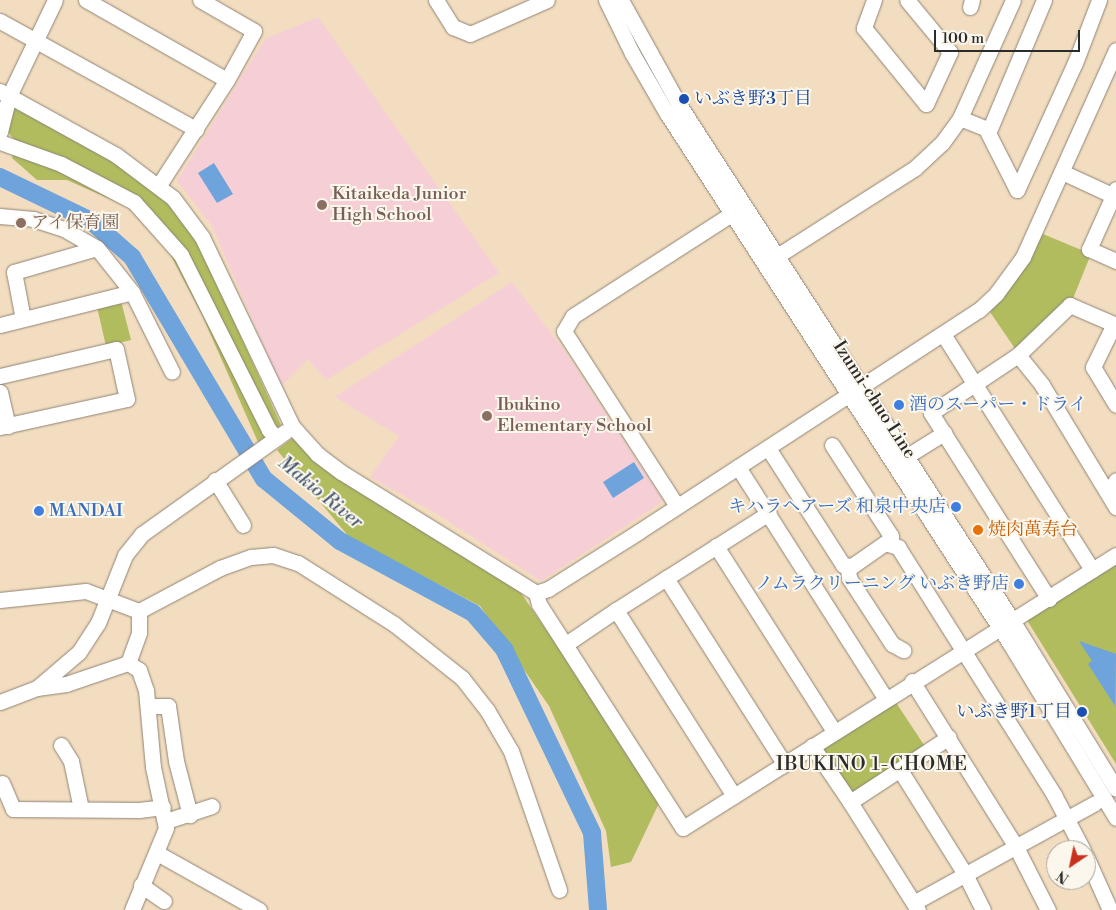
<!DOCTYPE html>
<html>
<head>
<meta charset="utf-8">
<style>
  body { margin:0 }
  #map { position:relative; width:1116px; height:910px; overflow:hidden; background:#f3ddc0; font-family:"Libre Bodoni","Noto Serif JP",serif }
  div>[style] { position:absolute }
  .built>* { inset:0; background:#f6cfd6 }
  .green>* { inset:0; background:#b0bc5e }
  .water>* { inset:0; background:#6ea3db }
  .river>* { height:18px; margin:-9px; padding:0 9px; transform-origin:9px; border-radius:9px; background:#6ea3db }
  .roads { filter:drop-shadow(0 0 1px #8f8476) drop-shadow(0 0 1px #8f8476) }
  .minor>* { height:15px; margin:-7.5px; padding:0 7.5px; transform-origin:7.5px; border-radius:7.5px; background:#fff }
  .dots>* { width:14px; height:14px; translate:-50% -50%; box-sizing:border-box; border:2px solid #fbf7ec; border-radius:50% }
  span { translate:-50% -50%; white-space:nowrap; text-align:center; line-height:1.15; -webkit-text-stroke:4px #fbf7ec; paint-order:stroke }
  .transit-label { font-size:18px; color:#164399 }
  .left { translate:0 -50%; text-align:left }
  .right { translate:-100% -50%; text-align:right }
  .education-label { font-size:18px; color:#785e54 }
  .street-label { font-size:18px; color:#2b2b2b }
  .shop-label { font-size:18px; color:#366cbe }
  .food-label { font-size:18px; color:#c56008 }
  .water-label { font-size:19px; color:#465b71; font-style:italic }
  .neighbourhood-label { font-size:19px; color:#2b2b2b; letter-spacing:1px }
  .north { position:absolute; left:1046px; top:840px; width:50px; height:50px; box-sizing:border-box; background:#fbf7ec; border:1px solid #a8a59f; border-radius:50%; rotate:214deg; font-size:14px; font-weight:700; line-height:20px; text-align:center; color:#2b2b2b }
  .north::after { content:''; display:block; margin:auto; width:18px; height:22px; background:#c8321e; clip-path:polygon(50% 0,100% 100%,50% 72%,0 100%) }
  .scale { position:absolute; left:934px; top:30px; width:146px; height:22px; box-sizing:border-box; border:2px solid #2b2b2b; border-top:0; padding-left:6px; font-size:15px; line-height:18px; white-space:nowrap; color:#2b2b2b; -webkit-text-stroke:4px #fbf7ec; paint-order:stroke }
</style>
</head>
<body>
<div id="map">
  <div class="built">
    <div style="clip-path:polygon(318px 17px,499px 273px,326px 380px,308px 359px,281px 386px,212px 226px,177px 181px,265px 39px)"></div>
    <div style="clip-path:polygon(512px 282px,563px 349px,662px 499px,661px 503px,541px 581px,437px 514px,370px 477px,399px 436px,335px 397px)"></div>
  </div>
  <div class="green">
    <div style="clip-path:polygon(13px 105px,115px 159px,157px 190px,192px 228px,281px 425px,258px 442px,202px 315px,170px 254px,128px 207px,67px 180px,37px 180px,12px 158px,16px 142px,8px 132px)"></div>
    <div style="clip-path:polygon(1043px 234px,1091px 254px,1072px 301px,1016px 350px,990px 312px,1019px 276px)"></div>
    <div style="clip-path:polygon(121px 301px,131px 340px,106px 346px,97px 307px)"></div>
    <div style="clip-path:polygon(294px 437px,521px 593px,661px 799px,631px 862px,611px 867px,606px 831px,549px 706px,480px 606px,349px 537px,277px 450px)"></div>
    <div style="clip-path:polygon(1116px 560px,1116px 764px,1025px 617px)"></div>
    <div style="clip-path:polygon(893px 698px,926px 748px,850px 798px,816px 748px)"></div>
  </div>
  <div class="water">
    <div style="clip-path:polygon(214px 163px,233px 194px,217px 203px,198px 173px)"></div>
    <div style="clip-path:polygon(634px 462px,644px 478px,613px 498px,603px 482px)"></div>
    <div style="clip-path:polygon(1079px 641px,1116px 654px,1115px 706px,1088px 664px,1092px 661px)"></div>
  </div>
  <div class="river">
    <div style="left:0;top:177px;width:101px;rotate:25.8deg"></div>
    <div style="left:91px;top:221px;width:55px;rotate:41.3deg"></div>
    <div style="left:132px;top:257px;width:258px;rotate:59.3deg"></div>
    <div style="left:264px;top:479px;width:98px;rotate:39.2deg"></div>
    <div style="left:340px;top:541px;width:151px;rotate:28.4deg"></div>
    <div style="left:473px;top:613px;width:48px;rotate:49.3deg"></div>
    <div style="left:504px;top:649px;width:204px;rotate:64.4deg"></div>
    <div style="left:592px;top:833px;width:77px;rotate:85.5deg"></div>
  </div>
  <div class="roads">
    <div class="minor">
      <div style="left:86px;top:0;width:162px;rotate:29.6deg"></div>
      <div style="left:436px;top:0;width:32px;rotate:58deg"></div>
      <div style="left:453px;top:27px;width:18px;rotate:22deg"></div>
      <div style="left:470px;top:34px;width:84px;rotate:-23.8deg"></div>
      <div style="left:606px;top:0;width:59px;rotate:63.9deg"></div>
      <div style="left:632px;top:53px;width:68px;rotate:60deg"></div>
      <div style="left:666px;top:112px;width:631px;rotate:57.09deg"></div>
      <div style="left:1009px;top:642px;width:206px;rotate:58.7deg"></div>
      <div style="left:621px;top:0;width:118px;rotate:61deg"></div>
      <div style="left:678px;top:103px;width:616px;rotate:57.14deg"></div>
      <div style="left:1012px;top:620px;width:198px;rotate:58.4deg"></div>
      <div style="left:874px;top:0;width:30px;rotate:110deg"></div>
      <div style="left:864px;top:28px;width:98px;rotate:50.8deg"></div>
      <div style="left:926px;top:104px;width:57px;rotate:-65.2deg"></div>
      <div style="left:950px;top:52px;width:67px;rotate:-129.6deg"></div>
      <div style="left:1044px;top:0;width:144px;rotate:112.8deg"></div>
      <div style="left:988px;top:133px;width:64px;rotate:63deg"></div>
      <div style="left:1017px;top:190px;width:140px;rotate:-65.5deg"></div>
      <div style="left:1075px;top:63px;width:67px;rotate:-69.1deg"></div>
      <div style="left:970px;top:7px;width:7px;rotate:-74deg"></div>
      <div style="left:0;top:21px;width:224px;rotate:28.9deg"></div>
      <div style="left:0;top:91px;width:132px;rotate:28.9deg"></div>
      <div style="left:116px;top:155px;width:71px;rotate:37deg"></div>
      <div style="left:173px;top:198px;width:49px;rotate:53.4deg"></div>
      <div style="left:202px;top:237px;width:209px;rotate:64.5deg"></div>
      <div style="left:292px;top:426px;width:38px;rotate:48deg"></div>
      <div style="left:317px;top:454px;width:30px;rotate:37deg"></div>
      <div style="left:341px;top:472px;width:229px;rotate:31.8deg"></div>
      <div style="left:536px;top:593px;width:13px;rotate:-18deg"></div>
      <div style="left:548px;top:589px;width:107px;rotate:-32.3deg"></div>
      <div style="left:638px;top:532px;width:407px;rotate:-33.1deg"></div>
      <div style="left:979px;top:310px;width:23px;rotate:-43deg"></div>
      <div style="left:996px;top:294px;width:46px;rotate:-53.9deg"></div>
      <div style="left:1023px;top:257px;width:227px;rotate:-65.8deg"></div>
      <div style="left:960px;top:118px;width:31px;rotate:22deg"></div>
      <div style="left:0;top:132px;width:37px;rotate:-76deg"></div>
      <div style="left:9px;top:96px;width:106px;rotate:-64.4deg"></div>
      <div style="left:0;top:142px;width:65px;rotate:19.8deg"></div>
      <div style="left:61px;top:164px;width:82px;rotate:27.5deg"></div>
      <div style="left:134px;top:202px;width:71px;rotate:48.4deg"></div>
      <div style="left:181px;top:255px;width:196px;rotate:63.3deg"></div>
      <div style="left:269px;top:430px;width:11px;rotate:45deg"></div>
      <div style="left:1062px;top:172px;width:60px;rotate:24.8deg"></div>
      <div style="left:159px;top:185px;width:125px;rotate:-57.1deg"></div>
      <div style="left:227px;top:80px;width:56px;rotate:-61.1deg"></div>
      <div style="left:254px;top:31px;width:62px;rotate:-150.1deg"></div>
      <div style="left:1116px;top:189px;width:66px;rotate:114.2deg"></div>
      <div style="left:1089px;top:249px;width:30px;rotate:24deg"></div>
      <div style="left:0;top:216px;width:33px;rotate:5deg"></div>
      <div style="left:33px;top:219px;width:33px;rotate:18deg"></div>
      <div style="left:64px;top:229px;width:38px;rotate:30deg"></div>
      <div style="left:97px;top:248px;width:56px;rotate:51.5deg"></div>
      <div style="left:132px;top:292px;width:89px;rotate:63.4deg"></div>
      <div style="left:777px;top:256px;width:164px;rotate:-32.5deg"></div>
      <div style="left:915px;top:168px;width:37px;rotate:-43deg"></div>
      <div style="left:942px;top:143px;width:31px;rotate:-54deg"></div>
      <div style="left:960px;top:118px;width:129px;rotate:-65.8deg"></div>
      <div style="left:23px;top:319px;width:48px;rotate:-100.8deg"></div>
      <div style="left:14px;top:272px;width:86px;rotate:-16.1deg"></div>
      <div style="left:1114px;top:324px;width:48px;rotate:116deg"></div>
      <div style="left:1093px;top:367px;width:44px;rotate:58.8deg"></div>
      <div style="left:0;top:325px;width:136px;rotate:-14deg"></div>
      <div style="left:943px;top:334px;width:279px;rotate:57.7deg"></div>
      <div style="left:1018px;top:355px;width:38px;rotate:51deg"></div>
      <div style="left:1042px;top:385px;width:143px;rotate:58.8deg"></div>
      <div style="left:0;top:376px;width:119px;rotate:-13.1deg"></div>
      <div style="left:116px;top:349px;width:51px;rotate:77.6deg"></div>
      <div style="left:127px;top:399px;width:130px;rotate:167.6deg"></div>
      <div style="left:0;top:392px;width:35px;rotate:77deg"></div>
      <div style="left:832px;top:445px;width:108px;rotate:57deg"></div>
      <div style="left:891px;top:536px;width:6px;rotate:90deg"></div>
      <div style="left:768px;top:448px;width:139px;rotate:57.3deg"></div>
      <div style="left:843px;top:565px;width:9px;rotate:6deg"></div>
      <div style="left:852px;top:566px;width:40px;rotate:-34.9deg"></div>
      <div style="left:885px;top:543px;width:14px;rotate:17deg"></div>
      <div style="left:898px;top:547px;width:293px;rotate:57.8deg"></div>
      <div style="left:1054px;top:795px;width:62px;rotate:62.2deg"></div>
      <div style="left:907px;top:456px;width:44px;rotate:-31.9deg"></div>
      <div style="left:738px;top:467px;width:274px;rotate:57.5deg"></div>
      <div style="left:215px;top:480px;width:53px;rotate:58.1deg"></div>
      <div style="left:1108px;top:493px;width:15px;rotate:-58deg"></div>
      <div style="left:677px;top:506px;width:208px;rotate:-122.9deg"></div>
      <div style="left:564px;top:331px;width:17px;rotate:-59deg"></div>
      <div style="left:573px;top:316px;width:188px;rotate:-32.8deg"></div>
      <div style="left:716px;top:546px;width:219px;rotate:57.5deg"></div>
      <div style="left:848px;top:567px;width:11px;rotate:85deg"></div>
      <div style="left:849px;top:578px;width:79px;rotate:56.9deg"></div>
      <div style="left:892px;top:644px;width:13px;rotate:29deg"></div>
      <div style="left:666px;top:578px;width:219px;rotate:57.5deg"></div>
      <div style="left:536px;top:593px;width:11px;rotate:75deg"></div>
      <div style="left:539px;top:604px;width:266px;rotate:57.3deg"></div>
      <div style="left:683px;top:828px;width:512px;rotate:-32.23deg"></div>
      <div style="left:1049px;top:599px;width:220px;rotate:-122.4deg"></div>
      <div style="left:931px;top:413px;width:105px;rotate:-33.7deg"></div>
      <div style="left:1018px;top:355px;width:72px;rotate:-43.9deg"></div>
      <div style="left:1070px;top:305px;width:50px;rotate:23.5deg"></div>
      <div style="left:0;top:600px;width:86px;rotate:-6deg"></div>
      <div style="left:86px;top:591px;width:57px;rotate:20.7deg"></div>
      <div style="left:139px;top:611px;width:22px;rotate:90deg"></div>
      <div style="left:139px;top:633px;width:32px;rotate:110deg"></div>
      <div style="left:128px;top:663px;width:65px;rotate:161.3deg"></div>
      <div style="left:66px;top:684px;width:28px;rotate:172deg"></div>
      <div style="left:616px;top:610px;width:181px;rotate:-32.4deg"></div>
      <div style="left:139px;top:611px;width:92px;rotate:-28deg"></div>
      <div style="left:220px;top:568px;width:33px;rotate:-20deg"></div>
      <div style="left:251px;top:557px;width:22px;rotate:-5deg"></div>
      <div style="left:273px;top:555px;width:26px;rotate:18deg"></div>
      <div style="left:298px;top:563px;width:114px;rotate:32.4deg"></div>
      <div style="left:394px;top:624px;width:87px;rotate:38.5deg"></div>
      <div style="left:462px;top:678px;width:41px;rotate:52deg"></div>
      <div style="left:487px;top:710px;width:48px;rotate:59.7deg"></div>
      <div style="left:511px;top:751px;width:147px;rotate:70.9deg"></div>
      <div style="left:566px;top:644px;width:60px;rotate:-34.2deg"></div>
      <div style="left:616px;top:610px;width:220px;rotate:57.6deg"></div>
      <div style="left:128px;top:663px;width:13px;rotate:32deg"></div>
      <div style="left:139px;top:670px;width:21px;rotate:71deg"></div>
      <div style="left:146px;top:690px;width:77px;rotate:84.8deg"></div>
      <div style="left:153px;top:767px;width:62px;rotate:78deg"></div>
      <div style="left:166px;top:828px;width:89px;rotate:112.5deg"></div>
      <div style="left:912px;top:681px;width:196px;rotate:57.9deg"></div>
      <div style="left:1016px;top:847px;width:71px;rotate:63.1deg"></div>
      <div style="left:0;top:702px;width:40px;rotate:-21deg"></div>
      <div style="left:37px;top:688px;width:55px;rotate:-40.6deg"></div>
      <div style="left:79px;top:652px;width:35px;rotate:-57deg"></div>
      <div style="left:98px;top:623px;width:73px;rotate:-68.3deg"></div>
      <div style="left:125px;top:555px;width:27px;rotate:-51deg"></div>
      <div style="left:142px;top:534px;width:176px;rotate:-35.5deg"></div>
      <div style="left:148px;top:706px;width:20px"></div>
      <div style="left:168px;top:706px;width:56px;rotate:81.7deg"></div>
      <div style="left:176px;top:761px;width:56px;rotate:75.5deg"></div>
      <div style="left:61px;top:745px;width:19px;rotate:58deg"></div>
      <div style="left:71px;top:761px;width:49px;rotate:78.2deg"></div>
      <div style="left:812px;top:746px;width:68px;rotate:55.8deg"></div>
      <div style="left:900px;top:770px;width:123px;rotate:58deg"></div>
      <div style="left:965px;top:874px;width:40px;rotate:63.4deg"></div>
      <div style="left:2px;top:783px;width:28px;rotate:67deg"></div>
      <div style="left:13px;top:809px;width:126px;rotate:0.5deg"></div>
      <div style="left:139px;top:810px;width:24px;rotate:-7deg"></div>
      <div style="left:166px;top:821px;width:48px;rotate:-18.1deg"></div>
      <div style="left:157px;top:853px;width:117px;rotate:29.2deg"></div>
      <div style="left:1086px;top:856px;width:59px;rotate:66deg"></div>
      <div style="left:141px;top:885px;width:28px;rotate:35deg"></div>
      <div style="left:915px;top:902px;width:205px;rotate:-28.8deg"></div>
      <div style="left:918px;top:910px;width:128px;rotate:-122.2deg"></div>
      <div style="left:850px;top:802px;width:118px;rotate:-33.3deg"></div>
    </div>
  </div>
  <div class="dots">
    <div style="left:684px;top:99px;background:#1a4fb4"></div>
    <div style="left:322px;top:205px;background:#8d6e63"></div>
    <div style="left:21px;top:223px;background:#8d6e63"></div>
    <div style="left:899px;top:405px;background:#3f7fe0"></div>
    <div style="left:487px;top:416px;background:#8d6e63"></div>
    <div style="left:956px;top:507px;background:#3f7fe0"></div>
    <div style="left:39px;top:511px;background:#3f7fe0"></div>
    <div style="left:978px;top:530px;background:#e8710a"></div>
    <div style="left:1019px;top:584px;background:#3f7fe0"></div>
    <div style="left:1082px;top:712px;background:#1a4fb4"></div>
  </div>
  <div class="transit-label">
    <span class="left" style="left:694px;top:99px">いぶき野3丁目</span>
    <span class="right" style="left:1072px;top:712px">いぶき野1丁目</span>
  </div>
  <div class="education-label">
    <span class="left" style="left:332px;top:205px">Kitaikeda Junior<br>High School</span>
    <span class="left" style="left:31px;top:223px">アイ保育園</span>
    <span class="left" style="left:497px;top:416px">Ibukino<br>Elementary School</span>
  </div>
  <div class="street-label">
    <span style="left:874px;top:400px;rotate:57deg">Izumi-chuo Line</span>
  </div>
  <div class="shop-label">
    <span class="left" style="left:909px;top:405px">酒のスーパー・ドライ</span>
    <span class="right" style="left:946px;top:507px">キハラヘアーズ 和泉中央店</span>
    <span class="left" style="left:49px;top:511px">MANDAI</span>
    <span class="right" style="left:1009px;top:584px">ノムラクリーニング いぶき野店</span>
  </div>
  <div class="food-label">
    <span class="left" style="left:988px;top:530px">焼肉萬寿台</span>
  </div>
  <div class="water-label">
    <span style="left:320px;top:493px;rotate:39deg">Makio River</span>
  </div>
  <div class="neighbourhood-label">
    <span style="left:872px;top:765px">IBUKINO 1-CHOME</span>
  </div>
  <div class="north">N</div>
  <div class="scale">100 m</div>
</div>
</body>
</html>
